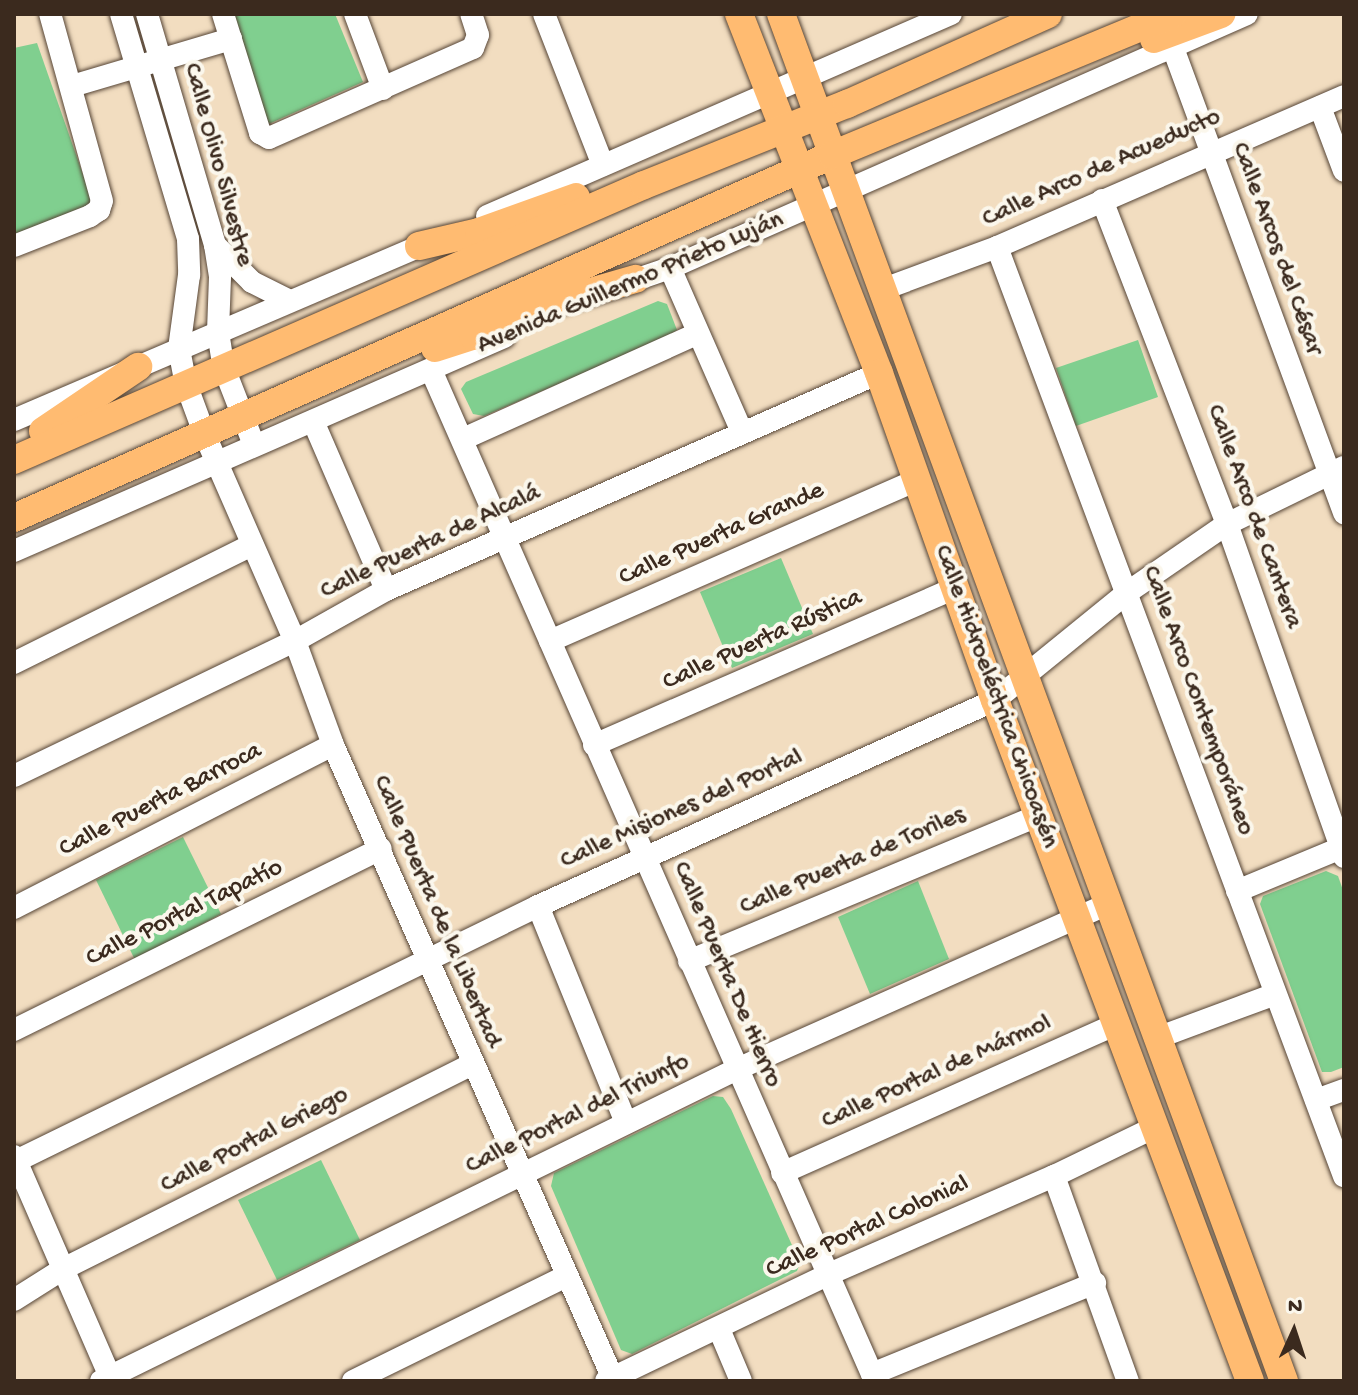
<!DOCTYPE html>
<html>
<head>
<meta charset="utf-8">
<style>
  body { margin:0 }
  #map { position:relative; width:1358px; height:1395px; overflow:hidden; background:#f2ddc0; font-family:"Gochi Hand",sans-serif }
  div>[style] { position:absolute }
  .green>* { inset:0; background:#80cf8f }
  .roads { filter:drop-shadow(0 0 2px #564536) drop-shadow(0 0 2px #564536) }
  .minor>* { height:22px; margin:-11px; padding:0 11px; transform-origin:11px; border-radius:11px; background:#fff }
  .major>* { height:28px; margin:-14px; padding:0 14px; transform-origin:14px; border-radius:14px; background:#ffbb71 }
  span { translate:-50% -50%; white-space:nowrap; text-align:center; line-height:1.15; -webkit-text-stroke:8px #fbf7ec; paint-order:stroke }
  .street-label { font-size:26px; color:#3b2a1e }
  .frame { position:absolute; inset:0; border:16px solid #3b2a1e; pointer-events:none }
  .north { position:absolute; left:1254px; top:1291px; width:80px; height:80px; -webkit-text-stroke:6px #fbf7ec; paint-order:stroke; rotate:3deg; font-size:22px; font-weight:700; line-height:32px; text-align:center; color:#3b2a1e }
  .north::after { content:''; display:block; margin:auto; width:28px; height:36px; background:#3b2a1e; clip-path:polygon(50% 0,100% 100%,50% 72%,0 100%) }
</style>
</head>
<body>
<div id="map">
  <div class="green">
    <div style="clip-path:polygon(227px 14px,335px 14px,363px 82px,262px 127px)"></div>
    <div style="clip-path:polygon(37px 43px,94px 206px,14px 238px,14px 48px)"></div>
    <div style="clip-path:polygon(658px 301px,667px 304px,677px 330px,667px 337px,484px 416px,473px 414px,461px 389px,466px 382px)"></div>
    <div style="clip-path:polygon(1138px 340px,1158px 397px,1076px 426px,1056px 368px)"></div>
    <div style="clip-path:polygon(781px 558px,813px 634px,732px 668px,700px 592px)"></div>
    <div style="clip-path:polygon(183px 837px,221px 914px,135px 960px,96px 880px)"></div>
    <div style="clip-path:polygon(1326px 871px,1338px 876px,1344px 893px,1344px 1067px,1331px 1072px,1322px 1072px,1260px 904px,1263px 896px)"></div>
    <div style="clip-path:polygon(918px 881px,949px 959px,870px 994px,838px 917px)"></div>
    <div style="clip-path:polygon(713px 1096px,723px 1097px,731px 1109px,800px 1263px,797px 1271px,632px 1354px,621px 1350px,551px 1186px,554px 1173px)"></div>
    <div style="clip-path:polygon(321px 1160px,360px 1240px,277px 1280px,238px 1200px)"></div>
  </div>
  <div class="roads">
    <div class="minor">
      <div style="left:121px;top:14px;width:235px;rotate:73.4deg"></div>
      <div style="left:188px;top:239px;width:36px;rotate:88deg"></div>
      <div style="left:189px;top:275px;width:75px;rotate:97.7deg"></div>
      <div style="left:179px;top:349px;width:36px;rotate:79deg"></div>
      <div style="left:186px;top:384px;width:52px;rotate:69.8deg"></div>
      <div style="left:204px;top:433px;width:227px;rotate:66.4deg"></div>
      <div style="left:295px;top:641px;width:111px;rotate:69.9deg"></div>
      <div style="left:333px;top:745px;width:695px;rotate:66.16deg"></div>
      <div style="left:147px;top:14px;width:241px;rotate:73.6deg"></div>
      <div style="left:215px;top:245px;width:32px;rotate:81deg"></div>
      <div style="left:220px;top:277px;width:55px;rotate:92.1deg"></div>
      <div style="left:218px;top:332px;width:36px;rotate:81deg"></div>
      <div style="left:224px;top:368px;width:83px;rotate:68.7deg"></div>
      <div style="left:223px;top:14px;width:125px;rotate:72.7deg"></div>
      <div style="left:260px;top:133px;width:10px;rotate:29deg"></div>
      <div style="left:269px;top:138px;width:223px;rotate:-23.8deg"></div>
      <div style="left:473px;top:48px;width:14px;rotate:-69deg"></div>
      <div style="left:478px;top:35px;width:22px;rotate:-108deg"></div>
      <div style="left:355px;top:14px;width:80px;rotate:69.5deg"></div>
      <div style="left:544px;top:14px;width:162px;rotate:68.7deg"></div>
      <div style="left:1173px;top:48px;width:496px;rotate:69.8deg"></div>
      <div style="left:72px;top:86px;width:166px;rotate:-16.5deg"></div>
      <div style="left:1320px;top:107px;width:68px;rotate:69.4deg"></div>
      <div style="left:1102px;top:200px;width:347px;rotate:68.9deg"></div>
      <div style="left:1227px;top:524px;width:353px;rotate:70.6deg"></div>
      <div style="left:487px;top:216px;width:506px;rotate:-23.53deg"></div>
      <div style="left:215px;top:245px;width:52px;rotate:45deg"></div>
      <div style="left:252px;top:282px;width:42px;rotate:26.6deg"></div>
      <div style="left:14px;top:246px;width:82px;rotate:-21.5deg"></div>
      <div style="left:90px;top:216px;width:11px;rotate:-34deg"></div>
      <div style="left:99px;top:210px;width:9px;rotate:-72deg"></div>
      <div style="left:102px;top:201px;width:194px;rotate:-105.5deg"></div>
      <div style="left:997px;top:247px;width:992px;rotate:69.52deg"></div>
      <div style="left:670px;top:268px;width:179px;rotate:66.3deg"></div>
      <div style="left:623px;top:284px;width:50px;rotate:-18.8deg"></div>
      <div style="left:670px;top:268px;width:630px;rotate:-23.76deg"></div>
      <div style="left:881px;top:290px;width:124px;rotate:-20.3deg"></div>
      <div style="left:997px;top:247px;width:378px;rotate:-23.5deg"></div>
      <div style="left:431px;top:370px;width:1104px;rotate:66.29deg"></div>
      <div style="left:14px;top:420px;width:456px;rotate:-23.2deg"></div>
      <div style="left:313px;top:421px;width:184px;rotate:66.6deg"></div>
      <div style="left:463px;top:439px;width:256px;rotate:-24.2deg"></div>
      <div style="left:14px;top:551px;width:535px;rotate:-23.59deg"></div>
      <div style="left:550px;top:641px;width:401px;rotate:-23.7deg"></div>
      <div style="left:14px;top:663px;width:266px;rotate:-26.4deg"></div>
      <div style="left:594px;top:745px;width:394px;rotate:-23.5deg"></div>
      <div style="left:14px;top:776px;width:312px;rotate:-25.7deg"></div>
      <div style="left:295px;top:641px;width:104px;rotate:-29.3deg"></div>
      <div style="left:386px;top:590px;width:539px;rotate:-23.76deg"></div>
      <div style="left:1237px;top:891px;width:113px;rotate:-22.5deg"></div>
      <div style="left:538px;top:906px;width:234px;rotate:67.9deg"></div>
      <div style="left:14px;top:908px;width:358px;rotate:-27.1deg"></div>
      <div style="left:689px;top:961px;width:378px;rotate:-22.6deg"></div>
      <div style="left:14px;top:1030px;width:409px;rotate:-26.3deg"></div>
      <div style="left:1157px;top:1038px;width:126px;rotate:-20.4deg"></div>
      <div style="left:1316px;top:1100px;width:30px;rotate:-20deg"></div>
      <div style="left:14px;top:1156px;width:245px;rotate:66.5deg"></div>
      <div style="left:14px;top:1162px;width:583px;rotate:-26.04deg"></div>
      <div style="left:538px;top:906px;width:501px;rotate:-24.26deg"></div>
      <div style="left:995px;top:700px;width:171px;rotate:-39.1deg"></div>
      <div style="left:1128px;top:592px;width:120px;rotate:-34.5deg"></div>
      <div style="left:1227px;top:524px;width:130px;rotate:-26deg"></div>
      <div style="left:782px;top:1173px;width:366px;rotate:-24deg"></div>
      <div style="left:1054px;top:1176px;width:218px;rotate:70.2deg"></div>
      <div style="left:14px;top:1300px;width:58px;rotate:-32.3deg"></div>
      <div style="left:63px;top:1269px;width:457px;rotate:-26.6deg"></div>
      <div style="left:719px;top:1329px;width:56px;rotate:67.1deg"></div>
      <div style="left:872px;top:1374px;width:241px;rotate:-22.2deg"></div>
      <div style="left:101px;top:1381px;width:706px;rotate:-26.13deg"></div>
      <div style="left:735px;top:1070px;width:407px;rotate:-24deg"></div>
      <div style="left:353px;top:1381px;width:237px;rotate:-26.2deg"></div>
      <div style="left:606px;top:1381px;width:245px;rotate:-25.6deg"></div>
      <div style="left:827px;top:1275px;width:248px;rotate:-23.6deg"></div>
      <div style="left:1054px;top:1176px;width:112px;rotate:-25.9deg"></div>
    </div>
    <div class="major">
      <div style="left:739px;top:14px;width:385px;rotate:68.7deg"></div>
      <div style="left:879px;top:373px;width:347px;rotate:70.5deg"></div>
      <div style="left:995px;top:700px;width:727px;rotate:69.47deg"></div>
      <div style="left:781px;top:14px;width:1457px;rotate:69.8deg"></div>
      <div style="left:1154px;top:39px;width:72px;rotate:-20.5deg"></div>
      <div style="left:419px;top:246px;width:62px;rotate:-13.1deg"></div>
      <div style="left:479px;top:232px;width:103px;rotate:-19.8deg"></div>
      <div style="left:435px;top:348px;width:40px;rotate:-18deg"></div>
      <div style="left:473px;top:336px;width:82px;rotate:-22.8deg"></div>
      <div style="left:549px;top:304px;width:90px;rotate:-16.2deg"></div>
      <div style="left:43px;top:431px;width:115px;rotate:-34deg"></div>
      <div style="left:14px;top:460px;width:687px;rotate:-23.58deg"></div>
      <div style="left:644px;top:185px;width:219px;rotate:-21.8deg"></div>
      <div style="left:847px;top:104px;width:220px;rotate:-24.1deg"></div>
      <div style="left:14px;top:518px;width:895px;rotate:-23.93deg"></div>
      <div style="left:832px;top:155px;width:369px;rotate:-22.5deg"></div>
    </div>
  </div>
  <div class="street-label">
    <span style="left:217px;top:165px;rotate:75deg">Calle Olivo Silvestre</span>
    <span style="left:1102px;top:169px;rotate:-24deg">Calle Arco de Acueducto</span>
    <span style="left:1276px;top:249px;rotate:70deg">Calle Arcos del César</span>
    <span style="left:631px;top:284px;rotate:-23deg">Avenida Guillermo Prieto Luján</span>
    <span style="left:1253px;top:517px;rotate:70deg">Calle Arco de Cantera</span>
    <span style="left:722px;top:535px;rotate:-24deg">Calle Puerta Grande</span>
    <span style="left:431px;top:543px;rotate:-25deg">Calle Puerta de Alcalá</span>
    <span style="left:763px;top:641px;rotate:-24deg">Calle Puerta Rústica</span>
    <span style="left:995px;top:697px;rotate:70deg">Calle Hidroeléctrica Chicoasén</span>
    <span style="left:1197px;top:701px;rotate:70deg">Calle Arco Contemporáneo</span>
    <span style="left:161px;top:801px;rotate:-27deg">Calle Puerta Barroca</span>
    <span style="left:682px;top:810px;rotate:-24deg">Calle Misiones del Portal</span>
    <span style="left:853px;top:862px;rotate:-23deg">Calle Puerta de Toriles</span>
    <span style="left:436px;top:912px;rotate:67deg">Calle Puerta de la Libertad</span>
    <span style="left:185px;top:914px;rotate:-26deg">Calle Portal Tapatío</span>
    <span style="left:726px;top:975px;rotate:67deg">Calle Puerta De Hierro</span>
    <span style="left:937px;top:1073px;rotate:-24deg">Calle Portal de Mármol</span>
    <span style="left:578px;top:1115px;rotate:-26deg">Calle Portal del Triunfo</span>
    <span style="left:255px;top:1141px;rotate:-27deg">Calle Portal Griego</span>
    <span style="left:868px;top:1228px;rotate:-24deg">Calle Portal Colonial</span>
  </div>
  <div class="frame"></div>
  <div class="north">N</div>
</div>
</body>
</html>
